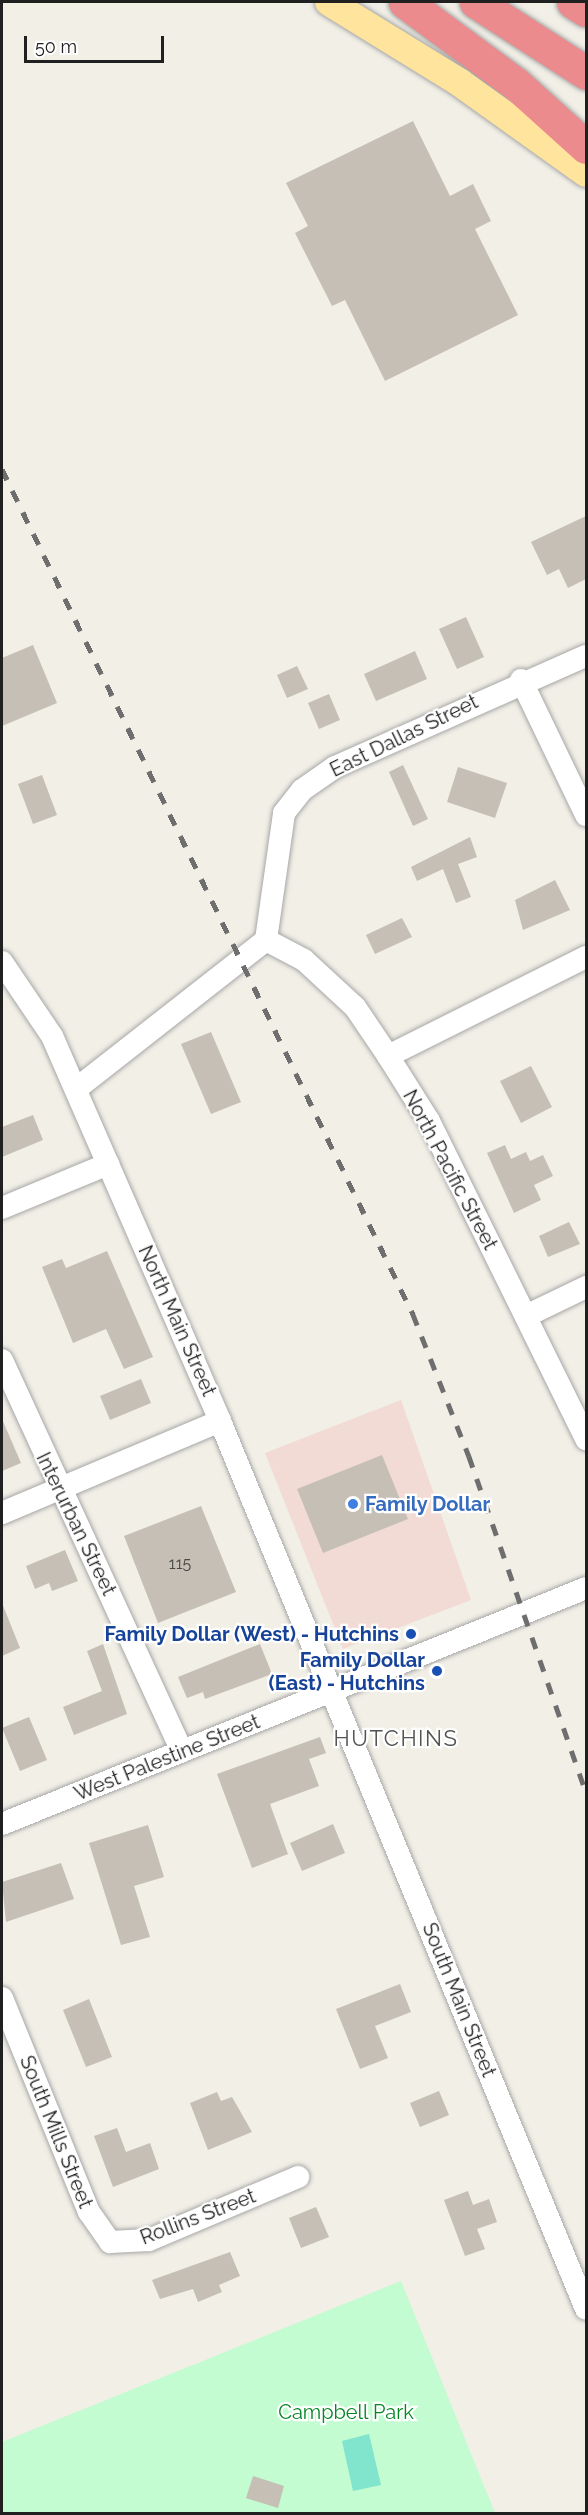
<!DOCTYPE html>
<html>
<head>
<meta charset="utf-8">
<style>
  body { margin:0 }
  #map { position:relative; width:588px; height:2515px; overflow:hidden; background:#f1efe6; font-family:Raleway,sans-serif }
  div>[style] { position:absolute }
  .commercial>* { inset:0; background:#f2dbd5 }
  .park>* { inset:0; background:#c2fcd0 }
  .pitch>* { inset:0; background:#81e4cd }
  .building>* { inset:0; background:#c6bfb5 }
  .roads { filter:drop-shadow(0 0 2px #a7a7a7) drop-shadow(0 0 2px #a7a7a7) }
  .minor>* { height:22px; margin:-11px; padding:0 11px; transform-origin:11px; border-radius:11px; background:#fff }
  .major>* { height:28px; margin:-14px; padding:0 14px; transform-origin:14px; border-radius:14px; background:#ffe49d }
  .highway>* { height:33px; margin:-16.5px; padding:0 16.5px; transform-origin:16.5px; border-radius:16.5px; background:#ec8b8e }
  .rail>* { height:4.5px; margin-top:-2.25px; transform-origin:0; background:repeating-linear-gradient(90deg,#6e6e6e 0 12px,transparent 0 24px) }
  .dots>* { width:16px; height:16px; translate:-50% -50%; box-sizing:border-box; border:3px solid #fff; border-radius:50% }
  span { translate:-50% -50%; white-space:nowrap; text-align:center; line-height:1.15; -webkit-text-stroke:4.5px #fff; paint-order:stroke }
  .number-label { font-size:16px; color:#4a4845 }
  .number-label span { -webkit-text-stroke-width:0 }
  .street-label { font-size:20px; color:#202020 }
  .shop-label { font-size:20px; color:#366cbe; font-weight:700 }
  .left { translate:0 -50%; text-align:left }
  .transit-label { font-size:20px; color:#164399; font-weight:700 }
  .right { translate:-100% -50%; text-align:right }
  .park-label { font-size:20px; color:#068725 }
  .quarter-label { font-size:22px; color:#535353; letter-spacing:1.5px }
  .frame { position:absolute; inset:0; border:3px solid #202020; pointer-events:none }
  .scale { position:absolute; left:24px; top:36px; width:140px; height:27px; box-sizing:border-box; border:3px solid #202020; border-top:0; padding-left:8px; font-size:18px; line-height:21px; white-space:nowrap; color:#202020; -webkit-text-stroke:4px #fff; paint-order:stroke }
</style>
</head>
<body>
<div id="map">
  <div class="commercial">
    <div style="clip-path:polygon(401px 1400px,471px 1600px,343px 1649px,265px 1453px)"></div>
  </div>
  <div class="park">
    <div style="clip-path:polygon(401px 2281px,495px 2513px,2px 2514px,2px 2442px)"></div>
  </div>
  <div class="pitch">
    <div style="clip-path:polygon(369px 2434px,381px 2485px,353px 2491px,342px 2441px)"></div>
  </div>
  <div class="building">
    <div style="clip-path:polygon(413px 121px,450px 196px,473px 184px,491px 221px,475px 229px,518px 315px,385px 381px,345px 300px,332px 306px,295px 233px,308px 226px,286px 183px)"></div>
    <div style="clip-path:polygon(586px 516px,586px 579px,568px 588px,559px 569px,547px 575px,531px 542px)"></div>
    <div style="clip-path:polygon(466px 617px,484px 657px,457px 669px,439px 629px)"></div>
    <div style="clip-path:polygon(33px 645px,57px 703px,2px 726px,2px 658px)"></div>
    <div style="clip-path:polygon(415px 651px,427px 679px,376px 701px,364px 674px)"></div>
    <div style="clip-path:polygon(297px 666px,308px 689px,287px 698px,277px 675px)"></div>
    <div style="clip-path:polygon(329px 694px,340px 720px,319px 729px,308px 703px)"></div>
    <div style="clip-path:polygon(403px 765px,428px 819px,413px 826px,389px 772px)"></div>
    <div style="clip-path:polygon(458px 767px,507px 783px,495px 818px,447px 802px)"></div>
    <div style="clip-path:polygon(42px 775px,57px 815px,33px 824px,18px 784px)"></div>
    <div style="clip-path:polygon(470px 837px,477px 857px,458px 864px,471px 897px,456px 903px,443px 869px,417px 881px,411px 867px)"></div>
    <div style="clip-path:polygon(555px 880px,570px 910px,523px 930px,515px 900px)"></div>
    <div style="clip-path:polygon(402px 918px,412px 937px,375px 954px,366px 935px)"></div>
    <div style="clip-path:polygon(211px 1032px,241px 1102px,211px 1114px,181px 1044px)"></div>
    <div style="clip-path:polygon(531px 1066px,552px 1107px,521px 1123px,500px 1081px)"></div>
    <div style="clip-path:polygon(33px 1115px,43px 1140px,2px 1157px,2px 1127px)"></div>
    <div style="clip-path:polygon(505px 1145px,511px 1159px,526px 1152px,530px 1161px,543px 1155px,553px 1176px,534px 1185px,541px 1200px,514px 1213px,487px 1153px)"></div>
    <div style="clip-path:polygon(569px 1222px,580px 1244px,548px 1257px,539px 1236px)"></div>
    <div style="clip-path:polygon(107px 1251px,153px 1357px,124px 1369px,106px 1329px,73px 1343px,42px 1267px,62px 1259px,66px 1268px)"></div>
    <div style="clip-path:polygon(141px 1379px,151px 1403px,110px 1420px,100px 1396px)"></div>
    <div style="clip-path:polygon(2px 1419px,21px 1463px,2px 1471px)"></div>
    <div style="clip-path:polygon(382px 1455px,408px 1519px,323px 1553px,297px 1489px)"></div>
    <div style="clip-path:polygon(201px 1506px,236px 1592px,158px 1623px,124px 1536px)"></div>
    <div style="clip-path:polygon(65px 1550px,78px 1581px,52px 1591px,49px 1583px,35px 1589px,26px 1566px)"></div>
    <div style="clip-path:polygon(2px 1603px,20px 1648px,2px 1656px)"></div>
    <div style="clip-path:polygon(103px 1644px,127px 1714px,74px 1735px,63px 1707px,102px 1691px,87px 1651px)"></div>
    <div style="clip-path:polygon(260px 1644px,272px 1674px,205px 1699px,203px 1692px,187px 1698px,178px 1677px)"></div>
    <div style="clip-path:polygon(29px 1717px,47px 1760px,20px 1771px,2px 1728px)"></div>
    <div style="clip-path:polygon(320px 1737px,326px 1753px,309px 1759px,319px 1786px,270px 1804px,288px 1854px,252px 1868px,217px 1774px)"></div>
    <div style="clip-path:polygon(333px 1824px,345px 1853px,302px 1871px,290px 1843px)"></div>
    <div style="clip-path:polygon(148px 1825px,164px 1877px,134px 1886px,150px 1937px,121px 1945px,89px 1843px)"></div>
    <div style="clip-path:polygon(61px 1863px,74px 1899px,6px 1922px,2px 1882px)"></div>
    <div style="clip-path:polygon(400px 1984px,411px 2012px,375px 2026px,388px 2058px,360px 2069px,336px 2009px)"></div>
    <div style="clip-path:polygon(89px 1999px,112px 2057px,86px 2067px,63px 2010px)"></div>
    <div style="clip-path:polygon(439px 2091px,449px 2115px,420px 2127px,410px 2103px)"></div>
    <div style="clip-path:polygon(217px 2092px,221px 2101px,232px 2097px,252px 2132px,208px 2150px,190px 2103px)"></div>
    <div style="clip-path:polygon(117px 2128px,126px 2152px,150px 2143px,159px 2169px,113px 2187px,94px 2136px)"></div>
    <div style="clip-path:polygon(468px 2191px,473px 2205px,489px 2199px,497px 2222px,477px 2229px,485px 2249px,465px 2256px,444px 2200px)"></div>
    <div style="clip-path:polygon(316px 2207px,329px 2237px,301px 2248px,289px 2218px)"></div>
    <div style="clip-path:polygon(230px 2252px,240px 2276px,219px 2285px,222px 2292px,198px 2302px,193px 2289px,160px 2299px,152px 2280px)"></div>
    <div style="clip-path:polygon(253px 2476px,284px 2486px,278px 2508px,246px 2498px)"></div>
  </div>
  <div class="roads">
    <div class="minor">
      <div style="left:521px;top:680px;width:150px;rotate:64.3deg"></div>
      <div style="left:266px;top:940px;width:43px;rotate:27.8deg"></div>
      <div style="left:304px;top:960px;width:69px;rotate:42.7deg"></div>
      <div style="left:355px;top:1007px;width:59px;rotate:56deg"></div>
      <div style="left:388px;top:1056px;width:77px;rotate:57.8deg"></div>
      <div style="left:429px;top:1121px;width:355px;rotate:63.7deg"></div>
      <div style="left:2px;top:962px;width:89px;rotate:56deg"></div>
      <div style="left:52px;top:1036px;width:420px;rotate:66.4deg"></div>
      <div style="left:220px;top:1421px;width:960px;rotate:67.6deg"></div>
      <div style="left:388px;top:1056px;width:221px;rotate:-26.6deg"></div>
      <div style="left:76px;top:1089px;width:241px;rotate:-38.1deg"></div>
      <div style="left:266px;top:940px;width:128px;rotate:-81.9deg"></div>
      <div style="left:284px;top:813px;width:29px;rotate:-52deg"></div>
      <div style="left:302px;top:790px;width:40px;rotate:-34.9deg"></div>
      <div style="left:335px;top:767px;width:274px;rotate:-23.9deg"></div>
      <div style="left:2px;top:1208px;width:115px;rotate:-22.5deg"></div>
      <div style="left:526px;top:1316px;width:67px;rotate:-25.8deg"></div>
      <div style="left:2px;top:1360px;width:431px;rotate:65.3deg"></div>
      <div style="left:2px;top:1513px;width:237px;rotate:-22.9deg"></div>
      <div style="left:2px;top:1824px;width:630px;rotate:-22deg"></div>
      <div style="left:2px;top:1998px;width:231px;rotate:67.9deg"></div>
      <div style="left:89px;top:2212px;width:37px;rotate:55deg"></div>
      <div style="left:110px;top:2242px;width:39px;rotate:-3deg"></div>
      <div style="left:149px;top:2240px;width:162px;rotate:-22.9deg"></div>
    </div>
    <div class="major">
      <div style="left:329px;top:2px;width:153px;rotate:31.6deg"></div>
      <div style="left:459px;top:82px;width:156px;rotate:35.6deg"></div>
    </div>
    <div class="highway">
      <div style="left:405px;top:2px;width:138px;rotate:36.5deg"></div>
      <div style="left:516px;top:84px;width:94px;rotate:42deg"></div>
      <div style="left:476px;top:2px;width:131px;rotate:32.8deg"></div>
      <div style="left:573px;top:2px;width:15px;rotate:32deg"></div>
    </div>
  </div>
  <div class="rail">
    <div style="left:2px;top:469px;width:940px;rotate:64.06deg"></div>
    <div style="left:413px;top:1314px;width:153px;rotate:68.5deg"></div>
    <div style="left:469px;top:1456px;width:356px;rotate:70.8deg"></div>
  </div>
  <div class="dots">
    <div style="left:353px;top:1504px;background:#3f7fe0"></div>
    <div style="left:411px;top:1634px;background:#1a4fb4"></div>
    <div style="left:437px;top:1671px;background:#1a4fb4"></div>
  </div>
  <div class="number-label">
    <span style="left:180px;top:1564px">115</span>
  </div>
  <div class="street-label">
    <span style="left:404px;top:736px;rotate:-26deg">East Dallas Street</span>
    <span style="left:450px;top:1170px;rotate:62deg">North Pacific Street</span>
    <span style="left:177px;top:1321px;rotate:66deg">North Main Street</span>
    <span style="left:76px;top:1524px;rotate:64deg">Interurban Street</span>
    <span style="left:167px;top:1758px;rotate:-22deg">West Palestine Street</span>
    <span style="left:459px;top:2000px;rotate:68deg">South Main Street</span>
    <span style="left:56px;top:2132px;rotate:68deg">South Mills Street</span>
    <span style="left:198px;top:2217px;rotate:-21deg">Rollins Street</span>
  </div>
  <div class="shop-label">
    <span class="left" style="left:365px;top:1504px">Family Dollar</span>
  </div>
  <div class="transit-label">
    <span class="right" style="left:399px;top:1634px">Family Dollar (West) - Hutchins</span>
    <span class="right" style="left:425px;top:1672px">Family Dollar<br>(East) - Hutchins</span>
  </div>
  <div class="park-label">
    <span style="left:346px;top:2412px">Campbell Park</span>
  </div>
  <div class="quarter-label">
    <span style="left:396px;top:1739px">HUTCHINS</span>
  </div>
  <div class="frame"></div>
  <div class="scale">50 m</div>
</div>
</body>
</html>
